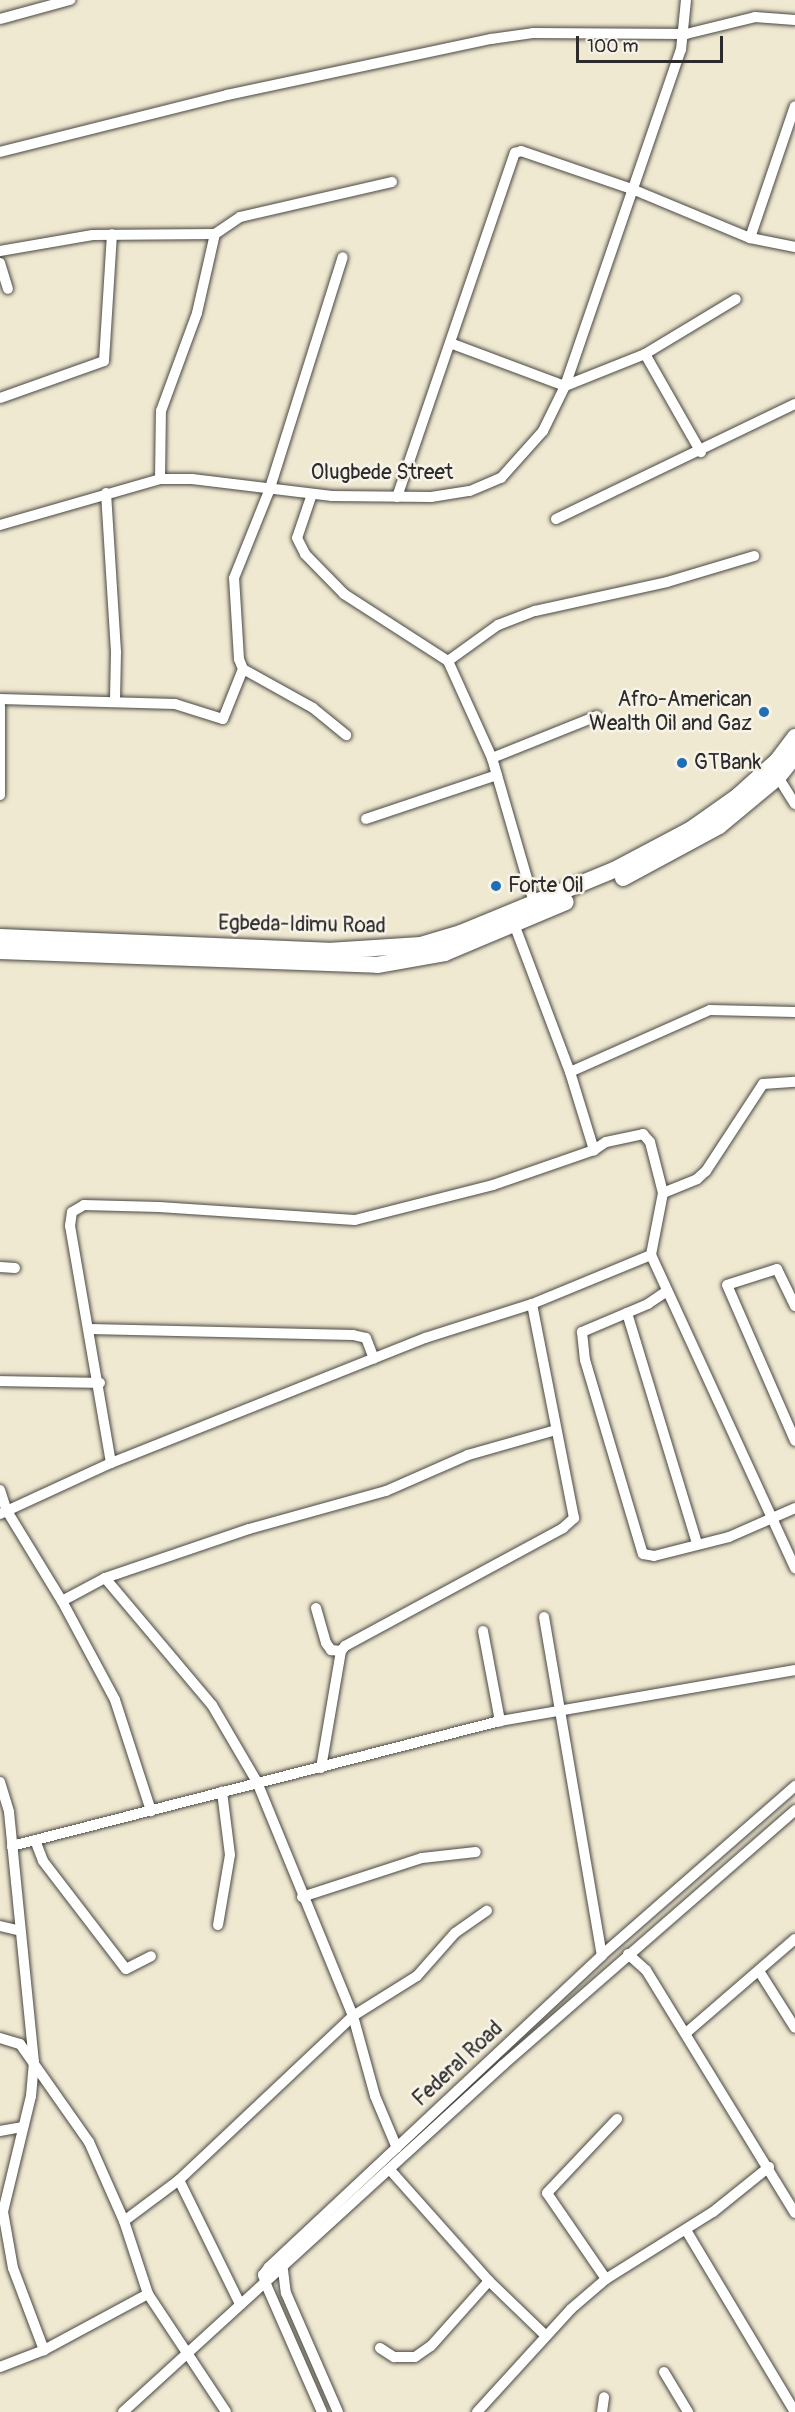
<!DOCTYPE html>
<html>
<head>
<meta charset="utf-8">
<style>
  body { margin:0 }
  #map { position:relative; width:795px; height:2412px; overflow:hidden; background:#f0e9d1; font-family:Pangolin,sans-serif }
  div>[style] { position:absolute }
  .roads { filter:drop-shadow(0 0 2px #494844) drop-shadow(0 0 2px #494844) }
  .street>* { height:10px; margin:-5px; padding:0 5px; transform-origin:5px; border-radius:5px; background:#fff }
  .primary>* { height:16px; margin:-8px; padding:0 8px; transform-origin:8px; border-radius:8px; background:#fff }
  .dots>* { width:16px; height:16px; translate:-50% -50%; box-sizing:border-box; border:3px solid #f7f3e8; border-radius:50% }
  span { translate:-50% -50%; white-space:nowrap; text-align:center; line-height:1.15; -webkit-text-stroke:5px #f7f3e8; paint-order:stroke }
  .street-label { font-size:21px; color:#2b2b2b }
  .poi-label { font-size:21px; color:#2b2b2b }
  .right { translate:-100% -50%; text-align:right }
  .left { translate:0 -50%; text-align:left }
  .scale { position:absolute; left:576px; top:36px; width:147px; height:27px; box-sizing:border-box; border:3px solid #2b2b2b; border-top:0; padding-left:8px; font-size:18px; line-height:21px; white-space:nowrap; color:#2b2b2b; -webkit-text-stroke:4px #f7f3e8; paint-order:stroke }
</style>
</head>
<body>
<div id="map">
  <div class="roads">
    <div class="street">
      <div style="left:0;top:19px;width:73px;rotate:-15.2deg"></div>
      <div style="left:0;top:152px;width:234px;rotate:-14.1deg"></div>
      <div style="left:227px;top:95px;width:270px;rotate:-12deg"></div>
      <div style="left:491px;top:39px;width:42px;rotate:-8.1deg"></div>
      <div style="left:533px;top:33px;width:153px;rotate:0.4deg"></div>
      <div style="left:686px;top:34px;width:71px;rotate:-13.8deg"></div>
      <div style="left:755px;top:17px;width:40px;rotate:4.3deg"></div>
      <div style="left:750px;top:238px;width:139px;rotate:-71.2deg"></div>
      <div style="left:0;top:251px;width:94px;rotate:-9.8deg"></div>
      <div style="left:93px;top:235px;width:122px;rotate:-0.5deg"></div>
      <div style="left:215px;top:234px;width:30px;rotate:-34deg"></div>
      <div style="left:240px;top:217px;width:156px;rotate:-13deg"></div>
      <div style="left:0;top:263px;width:27px;rotate:73deg"></div>
      <div style="left:450px;top:343px;width:123px;rotate:20.5deg"></div>
      <div style="left:565px;top:386px;width:86px;rotate:-21.8deg"></div>
      <div style="left:645px;top:354px;width:106px;rotate:-31.1deg"></div>
      <div style="left:645px;top:354px;width:113px;rotate:60.3deg"></div>
      <div style="left:0;top:398px;width:110px;rotate:-19.6deg"></div>
      <div style="left:104px;top:361px;width:127px;rotate:-86.4deg"></div>
      <div style="left:160px;top:479px;width:68px;rotate:-89.2deg"></div>
      <div style="left:161px;top:411px;width:104px;rotate:-69.8deg"></div>
      <div style="left:197px;top:313px;width:81px;rotate:-77.2deg"></div>
      <div style="left:106px;top:493px;width:159px;rotate:86.4deg"></div>
      <div style="left:116px;top:652px;width:48px;rotate:91.2deg"></div>
      <div style="left:312px;top:494px;width:46px;rotate:108.8deg"></div>
      <div style="left:297px;top:538px;width:18px;rotate:63deg"></div>
      <div style="left:305px;top:554px;width:56px;rotate:45.7deg"></div>
      <div style="left:344px;top:594px;width:124px;rotate:32.8deg"></div>
      <div style="left:448px;top:661px;width:107px;rotate:65.6deg"></div>
      <div style="left:492px;top:758px;width:151px;rotate:73.8deg"></div>
      <div style="left:397px;top:497px;width:364px;rotate:-71.1deg"></div>
      <div style="left:515px;top:153px;width:6px;rotate:-18deg"></div>
      <div style="left:521px;top:151px;width:117px;rotate:18.9deg"></div>
      <div style="left:632px;top:189px;width:128px;rotate:22.6deg"></div>
      <div style="left:750px;top:238px;width:46px;rotate:11.3deg"></div>
      <div style="left:556px;top:519px;width:265px;rotate:-25.7deg"></div>
      <div style="left:0;top:525px;width:166px;rotate:-16deg"></div>
      <div style="left:160px;top:479px;width:32px"></div>
      <div style="left:192px;top:479px;width:141px;rotate:6.9deg"></div>
      <div style="left:332px;top:496px;width:99px;rotate:0.6deg"></div>
      <div style="left:431px;top:497px;width:39px;rotate:-9deg"></div>
      <div style="left:470px;top:491px;width:34px;rotate:-23deg"></div>
      <div style="left:501px;top:478px;width:63px;rotate:-48.2deg"></div>
      <div style="left:543px;top:431px;width:50px;rotate:-63.9deg"></div>
      <div style="left:565px;top:386px;width:355px;rotate:-71deg"></div>
      <div style="left:681px;top:50px;width:50px;rotate:-84.3deg"></div>
      <div style="left:448px;top:661px;width:62px;rotate:-35.8deg"></div>
      <div style="left:498px;top:625px;width:40px;rotate:-21deg"></div>
      <div style="left:535px;top:611px;width:135px;rotate:-12.4deg"></div>
      <div style="left:667px;top:582px;width:91px;rotate:-16.6deg"></div>
      <div style="left:243px;top:669px;width:80px;rotate:29.1deg"></div>
      <div style="left:313px;top:708px;width:43px;rotate:39.3deg"></div>
      <div style="left:0;top:699px;width:175px;rotate:1.6deg"></div>
      <div style="left:175px;top:704px;width:50px;rotate:17.4deg"></div>
      <div style="left:223px;top:719px;width:54px;rotate:-68.2deg"></div>
      <div style="left:243px;top:669px;width:11px;rotate:-112deg"></div>
      <div style="left:239px;top:659px;width:81px;rotate:-93.5deg"></div>
      <div style="left:234px;top:578px;width:94px;rotate:-68.1deg"></div>
      <div style="left:269px;top:491px;width:245px;rotate:-72.5deg"></div>
      <div style="left:0;top:706px;width:89px;rotate:90deg"></div>
      <div style="left:492px;top:758px;width:113px;rotate:-21.8deg"></div>
      <div style="left:778px;top:777px;width:32px;rotate:58deg"></div>
      <div style="left:366px;top:819px;width:138px;rotate:-18.6deg"></div>
      <div style="left:514px;top:924px;width:158px;rotate:69.3deg"></div>
      <div style="left:570px;top:1072px;width:82px;rotate:72.9deg"></div>
      <div style="left:570px;top:1072px;width:153px;rotate:-23.9deg"></div>
      <div style="left:710px;top:1010px;width:85px;rotate:1.3deg"></div>
      <div style="left:663px;top:1193px;width:37px;rotate:-22deg"></div>
      <div style="left:697px;top:1179px;width:12px;rotate:-42deg"></div>
      <div style="left:706px;top:1171px;width:104px;rotate:-56.8deg"></div>
      <div style="left:763px;top:1084px;width:32px;rotate:-4deg"></div>
      <div style="left:0;top:1267px;width:15px;rotate:4deg"></div>
      <div style="left:667px;top:1291px;width:23px;rotate:146deg"></div>
      <div style="left:648px;top:1304px;width:72px;rotate:157deg"></div>
      <div style="left:582px;top:1332px;width:28px;rotate:84deg"></div>
      <div style="left:585px;top:1360px;width:202px;rotate:73.4deg"></div>
      <div style="left:643px;top:1554px;width:11px;rotate:10deg"></div>
      <div style="left:654px;top:1556px;width:77px;rotate:-14.2deg"></div>
      <div style="left:729px;top:1537px;width:72px;rotate:-23.7deg"></div>
      <div style="left:795px;top:1306px;width:41px;rotate:-115.9deg"></div>
      <div style="left:777px;top:1269px;width:52px;rotate:162.3deg"></div>
      <div style="left:727px;top:1285px;width:170px;rotate:66.4deg"></div>
      <div style="left:627px;top:1313px;width:240px;rotate:73.1deg"></div>
      <div style="left:89px;top:1329px;width:264px;rotate:1.3deg"></div>
      <div style="left:353px;top:1335px;width:13px;rotate:13deg"></div>
      <div style="left:366px;top:1338px;width:22px;rotate:69deg"></div>
      <div style="left:0;top:1381px;width:100px;rotate:1.1deg"></div>
      <div style="left:111px;top:1463px;width:241px;rotate:-99.8deg"></div>
      <div style="left:70px;top:1226px;width:14px;rotate:-82deg"></div>
      <div style="left:72px;top:1212px;width:14px;rotate:-30deg"></div>
      <div style="left:84px;top:1205px;width:75px;rotate:1.5deg"></div>
      <div style="left:159px;top:1207px;width:196px;rotate:3.8deg"></div>
      <div style="left:355px;top:1220px;width:142px;rotate:-14.2deg"></div>
      <div style="left:493px;top:1185px;width:107px;rotate:-19.1deg"></div>
      <div style="left:594px;top:1150px;width:14px;rotate:-34deg"></div>
      <div style="left:606px;top:1142px;width:38px;rotate:-12deg"></div>
      <div style="left:643px;top:1134px;width:11px;rotate:49deg"></div>
      <div style="left:650px;top:1142px;width:53px;rotate:75.7deg"></div>
      <div style="left:663px;top:1193px;width:63px;rotate:101deg"></div>
      <div style="left:651px;top:1255px;width:345px;rotate:65.3deg"></div>
      <div style="left:0;top:1490px;width:22px;rotate:72deg"></div>
      <div style="left:7px;top:1511px;width:105px;rotate:58.6deg"></div>
      <div style="left:62px;top:1601px;width:112px;rotate:61.8deg"></div>
      <div style="left:115px;top:1700px;width:117px;rotate:72deg"></div>
      <div style="left:0;top:1514px;width:122px;rotate:-24.7deg"></div>
      <div style="left:111px;top:1463px;width:338px;rotate:-21.7deg"></div>
      <div style="left:425px;top:1338px;width:112px;rotate:-17.6deg"></div>
      <div style="left:532px;top:1304px;width:129px;rotate:-22.4deg"></div>
      <div style="left:105px;top:1578px;width:166px;rotate:49.9deg"></div>
      <div style="left:212px;top:1705px;width:89px;rotate:59.7deg"></div>
      <div style="left:257px;top:1782px;width:253px;rotate:67.7deg"></div>
      <div style="left:353px;top:2016px;width:83px;rotate:74.6deg"></div>
      <div style="left:375px;top:2096px;width:56px;rotate:67.1deg"></div>
      <div style="left:62px;top:1601px;width:49px;rotate:-28.1deg"></div>
      <div style="left:105px;top:1578px;width:152px;rotate:-18.8deg"></div>
      <div style="left:249px;top:1529px;width:142px;rotate:-15.5deg"></div>
      <div style="left:386px;top:1491px;width:90px;rotate:-23.7deg"></div>
      <div style="left:468px;top:1455px;width:91px;rotate:-15.9deg"></div>
      <div style="left:316px;top:1608px;width:36px;rotate:74deg"></div>
      <div style="left:326px;top:1643px;width:9px;rotate:54deg"></div>
      <div style="left:331px;top:1650px;width:10px;rotate:6deg"></div>
      <div style="left:544px;top:1617px;width:343px;rotate:80.3deg"></div>
      <div style="left:483px;top:1631px;width:92px;rotate:79.3deg"></div>
      <div style="left:321px;top:1768px;width:119px;rotate:-80.3deg"></div>
      <div style="left:341px;top:1651px;width:6px;rotate:-51deg"></div>
      <div style="left:345px;top:1646px;width:248px;rotate:-28.4deg"></div>
      <div style="left:563px;top:1528px;width:15px;rotate:-42deg"></div>
      <div style="left:574px;top:1518px;width:218px;rotate:-101.1deg"></div>
      <div style="left:0;top:1782px;width:31px;rotate:73deg"></div>
      <div style="left:9px;top:1812px;width:251px;rotate:84.3deg"></div>
      <div style="left:34px;top:2062px;width:34px;rotate:95deg"></div>
      <div style="left:31px;top:2096px;width:119px;rotate:103.6deg"></div>
      <div style="left:3px;top:2212px;width:57px;rotate:79.9deg"></div>
      <div style="left:13px;top:2268px;width:88px;rotate:69.3deg"></div>
      <div style="left:35px;top:1840px;width:22px;rotate:69deg"></div>
      <div style="left:43px;top:1861px;width:136px;rotate:52.5deg"></div>
      <div style="left:126px;top:1969px;width:28px;rotate:-27deg"></div>
      <div style="left:12px;top:1846px;width:504px;rotate:-14.37deg"></div>
      <div style="left:500px;top:1721px;width:299px;rotate:-9.8deg"></div>
      <div style="left:302px;top:1897px;width:126px;rotate:-18deg"></div>
      <div style="left:422px;top:1858px;width:54px;rotate:-6.3deg"></div>
      <div style="left:218px;top:1925px;width:71px;rotate:-80.3deg"></div>
      <div style="left:230px;top:1855px;width:64px;rotate:-97.2deg"></div>
      <div style="left:0;top:1926px;width:18px;rotate:13deg"></div>
      <div style="left:628px;top:1954px;width:24px;rotate:42deg"></div>
      <div style="left:646px;top:1970px;width:285px;rotate:58.5deg"></div>
      <div style="left:759px;top:1971px;width:67px;rotate:57.7deg"></div>
      <div style="left:686px;top:2033px;width:144px;rotate:-40.8deg"></div>
      <div style="left:0;top:2038px;width:21px;rotate:17deg"></div>
      <div style="left:20px;top:2044px;width:120px;rotate:54.9deg"></div>
      <div style="left:89px;top:2142px;width:86px;rotate:66.1deg"></div>
      <div style="left:124px;top:2221px;width:77px;rotate:71.8deg"></div>
      <div style="left:148px;top:2294px;width:141px;rotate:56.5deg"></div>
      <div style="left:0;top:2131px;width:22px;rotate:-10deg"></div>
      <div style="left:391px;top:2171px;width:147px;rotate:48.3deg"></div>
      <div style="left:489px;top:2281px;width:78px;rotate:44deg"></div>
      <div style="left:179px;top:2180px;width:136px;rotate:63.8deg"></div>
      <div style="left:124px;top:2221px;width:69px;rotate:-36.7deg"></div>
      <div style="left:179px;top:2180px;width:239px;rotate:-43.3deg"></div>
      <div style="left:353px;top:2016px;width:75px;rotate:-32deg"></div>
      <div style="left:417px;top:1976px;width:57px;rotate:-48.5deg"></div>
      <div style="left:455px;top:1933px;width:39px;rotate:-35deg"></div>
      <div style="left:686px;top:2230px;width:212px;rotate:59.1deg"></div>
      <div style="left:283px;top:2270px;width:23px;rotate:83deg"></div>
      <div style="left:286px;top:2293px;width:130px;rotate:66.4deg"></div>
      <div style="left:606px;top:2279px;width:104px;rotate:-124.5deg"></div>
      <div style="left:547px;top:2193px;width:102px;rotate:-46.6deg"></div>
      <div style="left:380px;top:2348px;width:17px;rotate:33deg"></div>
      <div style="left:394px;top:2357px;width:21px"></div>
      <div style="left:415px;top:2357px;width:19px;rotate:-35deg"></div>
      <div style="left:431px;top:2346px;width:87px;rotate:-48.3deg"></div>
      <div style="left:0;top:2367px;width:47px;rotate:-21.1deg"></div>
      <div style="left:44px;top:2350px;width:118px;rotate:-28.3deg"></div>
      <div style="left:664px;top:2372px;width:47px;rotate:59deg"></div>
      <div style="left:123px;top:2412px;width:515px;rotate:-42.4deg"></div>
      <div style="left:503px;top:2065px;width:388px;rotate:-41.1deg"></div>
      <div style="left:322px;top:2412px;width:137px;rotate:-113.7deg"></div>
      <div style="left:267px;top:2287px;width:13px;rotate:-108deg"></div>
      <div style="left:263px;top:2275px;width:10px;rotate:-53deg"></div>
      <div style="left:269px;top:2267px;width:456px;rotate:-43.1deg"></div>
      <div style="left:602px;top:1955px;width:257px;rotate:-41.2deg"></div>
      <div style="left:477px;top:2412px;width:139px;rotate:-47.6deg"></div>
      <div style="left:571px;top:2309px;width:46px;rotate:-40.6deg"></div>
      <div style="left:606px;top:2279px;width:126px;rotate:-32.1deg"></div>
      <div style="left:713px;top:2212px;width:72px;rotate:-38.8deg"></div>
      <div style="left:602px;top:2412px;width:15px;rotate:-82deg"></div>
    </div>
    <div class="primary">
      <div style="left:623px;top:878px;width:109px;rotate:-28.4deg"></div>
      <div style="left:719px;top:826px;width:77px;rotate:-39.7deg"></div>
      <div style="left:778px;top:777px;width:27px;rotate:-51deg"></div>
      <div style="left:0;top:937px;width:328px;rotate:2.4deg"></div>
      <div style="left:328px;top:951px;width:93px;rotate:-3.7deg"></div>
      <div style="left:421px;top:945px;width:42px;rotate:-16.7deg"></div>
      <div style="left:461px;top:933px;width:165px;rotate:-22.4deg"></div>
      <div style="left:614px;top:870px;width:86px;rotate:-27.8deg"></div>
      <div style="left:690px;top:830px;width:59px;rotate:-35.3deg"></div>
      <div style="left:738px;top:796px;width:52px;rotate:-41.9deg"></div>
      <div style="left:777px;top:761px;width:30px;rotate:-53deg"></div>
      <div style="left:0;top:951px;width:377px;rotate:2.1deg"></div>
      <div style="left:377px;top:965px;width:69px;rotate:-10deg"></div>
      <div style="left:445px;top:953px;width:131px;rotate:-22.9deg"></div>
    </div>
  </div>
  <div class="dots">
    <div style="left:764px;top:712px;background:#1f6fb2"></div>
    <div style="left:682px;top:763px;background:#1f6fb2"></div>
    <div style="left:496px;top:886px;background:#1f6fb2"></div>
  </div>
  <div class="street-label">
    <span style="left:382px;top:473px">Olugbede Street</span>
    <span style="left:302px;top:925px;rotate:1deg">Egbeda-Idimu Road</span>
    <span style="left:458px;top:2064px;rotate:-43deg">Federal Road</span>
  </div>
  <div class="poi-label">
    <span class="right" style="left:752px;top:712px">Afro-American<br>Wealth Oil and Gaz</span>
    <span class="left" style="left:694px;top:763px">GTBank</span>
    <span class="left" style="left:508px;top:886px">Forte Oil</span>
  </div>
  <div class="scale">100 m</div>
</div>
</body>
</html>
